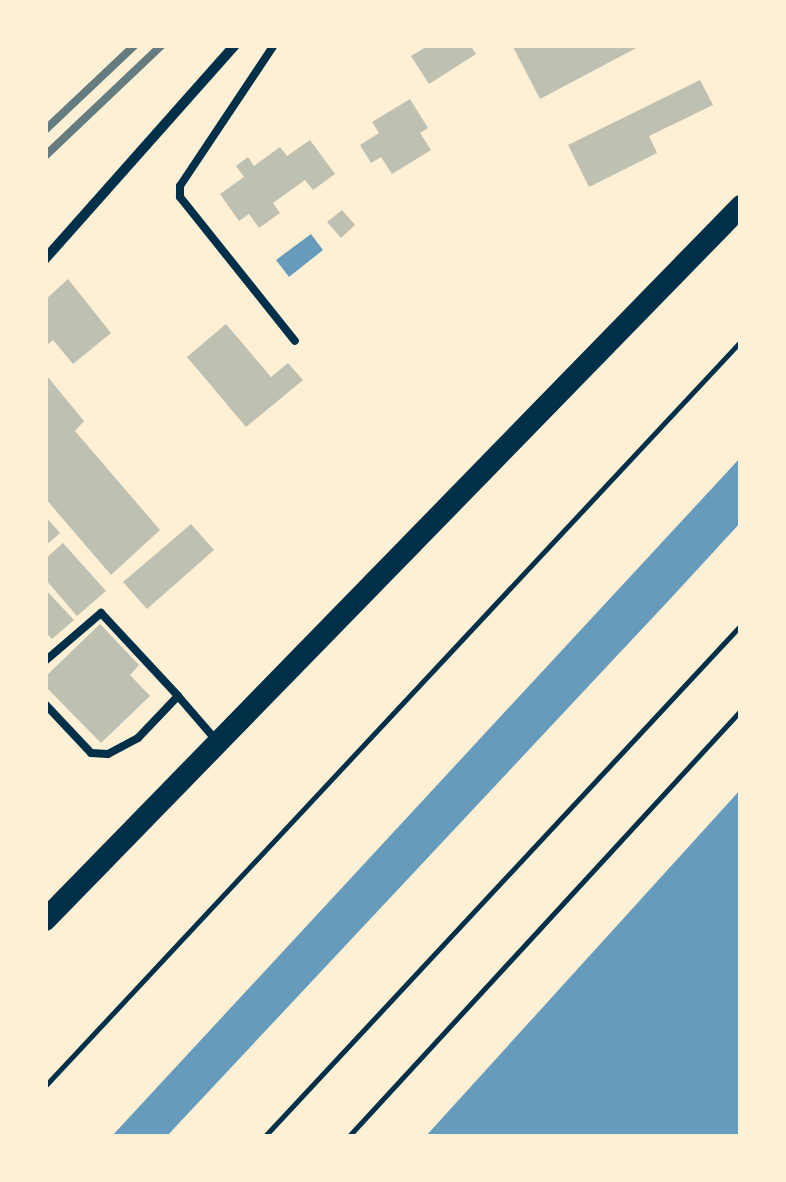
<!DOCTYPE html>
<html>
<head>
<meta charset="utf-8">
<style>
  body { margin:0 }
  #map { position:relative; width:786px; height:1182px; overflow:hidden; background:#fdf0d5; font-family:Bitter,serif }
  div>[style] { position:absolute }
  .water>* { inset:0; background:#669bbc }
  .building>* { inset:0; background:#bec0b2 }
  .path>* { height:5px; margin:-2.5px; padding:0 2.5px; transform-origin:2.5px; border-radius:2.5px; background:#003049 }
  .service>* { height:8px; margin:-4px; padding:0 4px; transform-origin:4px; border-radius:4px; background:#003049 }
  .minor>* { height:10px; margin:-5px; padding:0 5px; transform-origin:5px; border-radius:5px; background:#003049 }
  .primary>* { height:22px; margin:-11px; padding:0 11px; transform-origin:11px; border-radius:11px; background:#003049 }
  .rail>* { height:8px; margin:-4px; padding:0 4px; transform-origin:4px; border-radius:4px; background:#657d81 }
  span { translate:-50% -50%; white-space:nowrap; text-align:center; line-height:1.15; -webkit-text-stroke:8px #fdf0d5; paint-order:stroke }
  .frame { position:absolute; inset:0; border:48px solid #fdf0d5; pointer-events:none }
</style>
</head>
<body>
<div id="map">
  <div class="water">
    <div style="clip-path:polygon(311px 234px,323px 250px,289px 277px,276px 260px)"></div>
    <div style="clip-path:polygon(741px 457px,741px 522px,672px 597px,166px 1137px,111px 1137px)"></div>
    <div style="clip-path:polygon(741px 789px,741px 1137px,425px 1137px)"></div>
  </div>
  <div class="building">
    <div style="clip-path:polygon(429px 45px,470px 45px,476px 54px,429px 84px,411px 56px)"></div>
    <div style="clip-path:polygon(512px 45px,642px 45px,540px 99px)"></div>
    <div style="clip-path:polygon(700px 80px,713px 105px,649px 136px,657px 153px,589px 187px,568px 145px)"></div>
    <div style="clip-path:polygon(410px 99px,428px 128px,420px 133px,431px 150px,392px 174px,381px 157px,371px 163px,360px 145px,379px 133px,372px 122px)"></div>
    <div style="clip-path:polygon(310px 140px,335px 174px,313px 190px,305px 180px,273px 203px,280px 213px,259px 228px,249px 214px,239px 221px,220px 194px,244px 177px,236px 166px,248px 157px,254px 166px,280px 147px,287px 156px)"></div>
    <div style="clip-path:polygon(342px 210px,355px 225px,341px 238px,327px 222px)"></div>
    <div style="clip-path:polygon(68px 279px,111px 333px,73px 364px,53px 340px,45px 347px,45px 300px)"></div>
    <div style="clip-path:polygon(226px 324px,271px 377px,288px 363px,303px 380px,246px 427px,187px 357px)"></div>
    <div style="clip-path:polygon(47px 376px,84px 421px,75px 431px,160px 530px,111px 575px,45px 498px)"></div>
    <div style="clip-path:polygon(45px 516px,60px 533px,45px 546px)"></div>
    <div style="clip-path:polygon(191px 524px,214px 550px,147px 609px,123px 582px)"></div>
    <div style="clip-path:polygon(63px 543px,106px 591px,77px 616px,45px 579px,45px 559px)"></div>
    <div style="clip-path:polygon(45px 589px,74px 620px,52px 639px,45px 631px)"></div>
    <div style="clip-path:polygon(100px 624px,139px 665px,130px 675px,150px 696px,101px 743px,45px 686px,45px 677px)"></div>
  </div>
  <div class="path">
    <div style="left:45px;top:1086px;width:1020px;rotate:-46.95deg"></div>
    <div style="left:264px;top:1137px;width:700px;rotate:-47.03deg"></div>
    <div style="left:348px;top:1137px;width:580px;rotate:-47.37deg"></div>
  </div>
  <div class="service">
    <div style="left:274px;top:45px;width:169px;rotate:123.7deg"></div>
    <div style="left:180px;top:186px;width:11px;rotate:90deg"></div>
    <div style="left:180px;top:197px;width:184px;rotate:51.4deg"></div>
    <div style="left:45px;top:661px;width:74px;rotate:-40.6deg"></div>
    <div style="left:101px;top:613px;width:113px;rotate:47.1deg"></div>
    <div style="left:45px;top:704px;width:67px;rotate:46.8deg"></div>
    <div style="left:91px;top:753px;width:17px;rotate:3deg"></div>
    <div style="left:108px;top:754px;width:34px;rotate:-28deg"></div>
    <div style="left:138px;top:738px;width:58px;rotate:-46.4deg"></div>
    <div style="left:178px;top:696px;width:57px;rotate:49.3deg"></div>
  </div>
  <div class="minor">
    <div style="left:45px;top:259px;width:286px;rotate:-48.4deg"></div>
  </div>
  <div class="primary">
    <div style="left:45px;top:920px;width:997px;rotate:-45.73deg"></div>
  </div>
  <div class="rail">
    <div style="left:45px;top:130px;width:124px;rotate:-43.4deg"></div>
    <div style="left:45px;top:156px;width:161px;rotate:-43.5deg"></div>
  </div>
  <div class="frame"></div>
</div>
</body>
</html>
